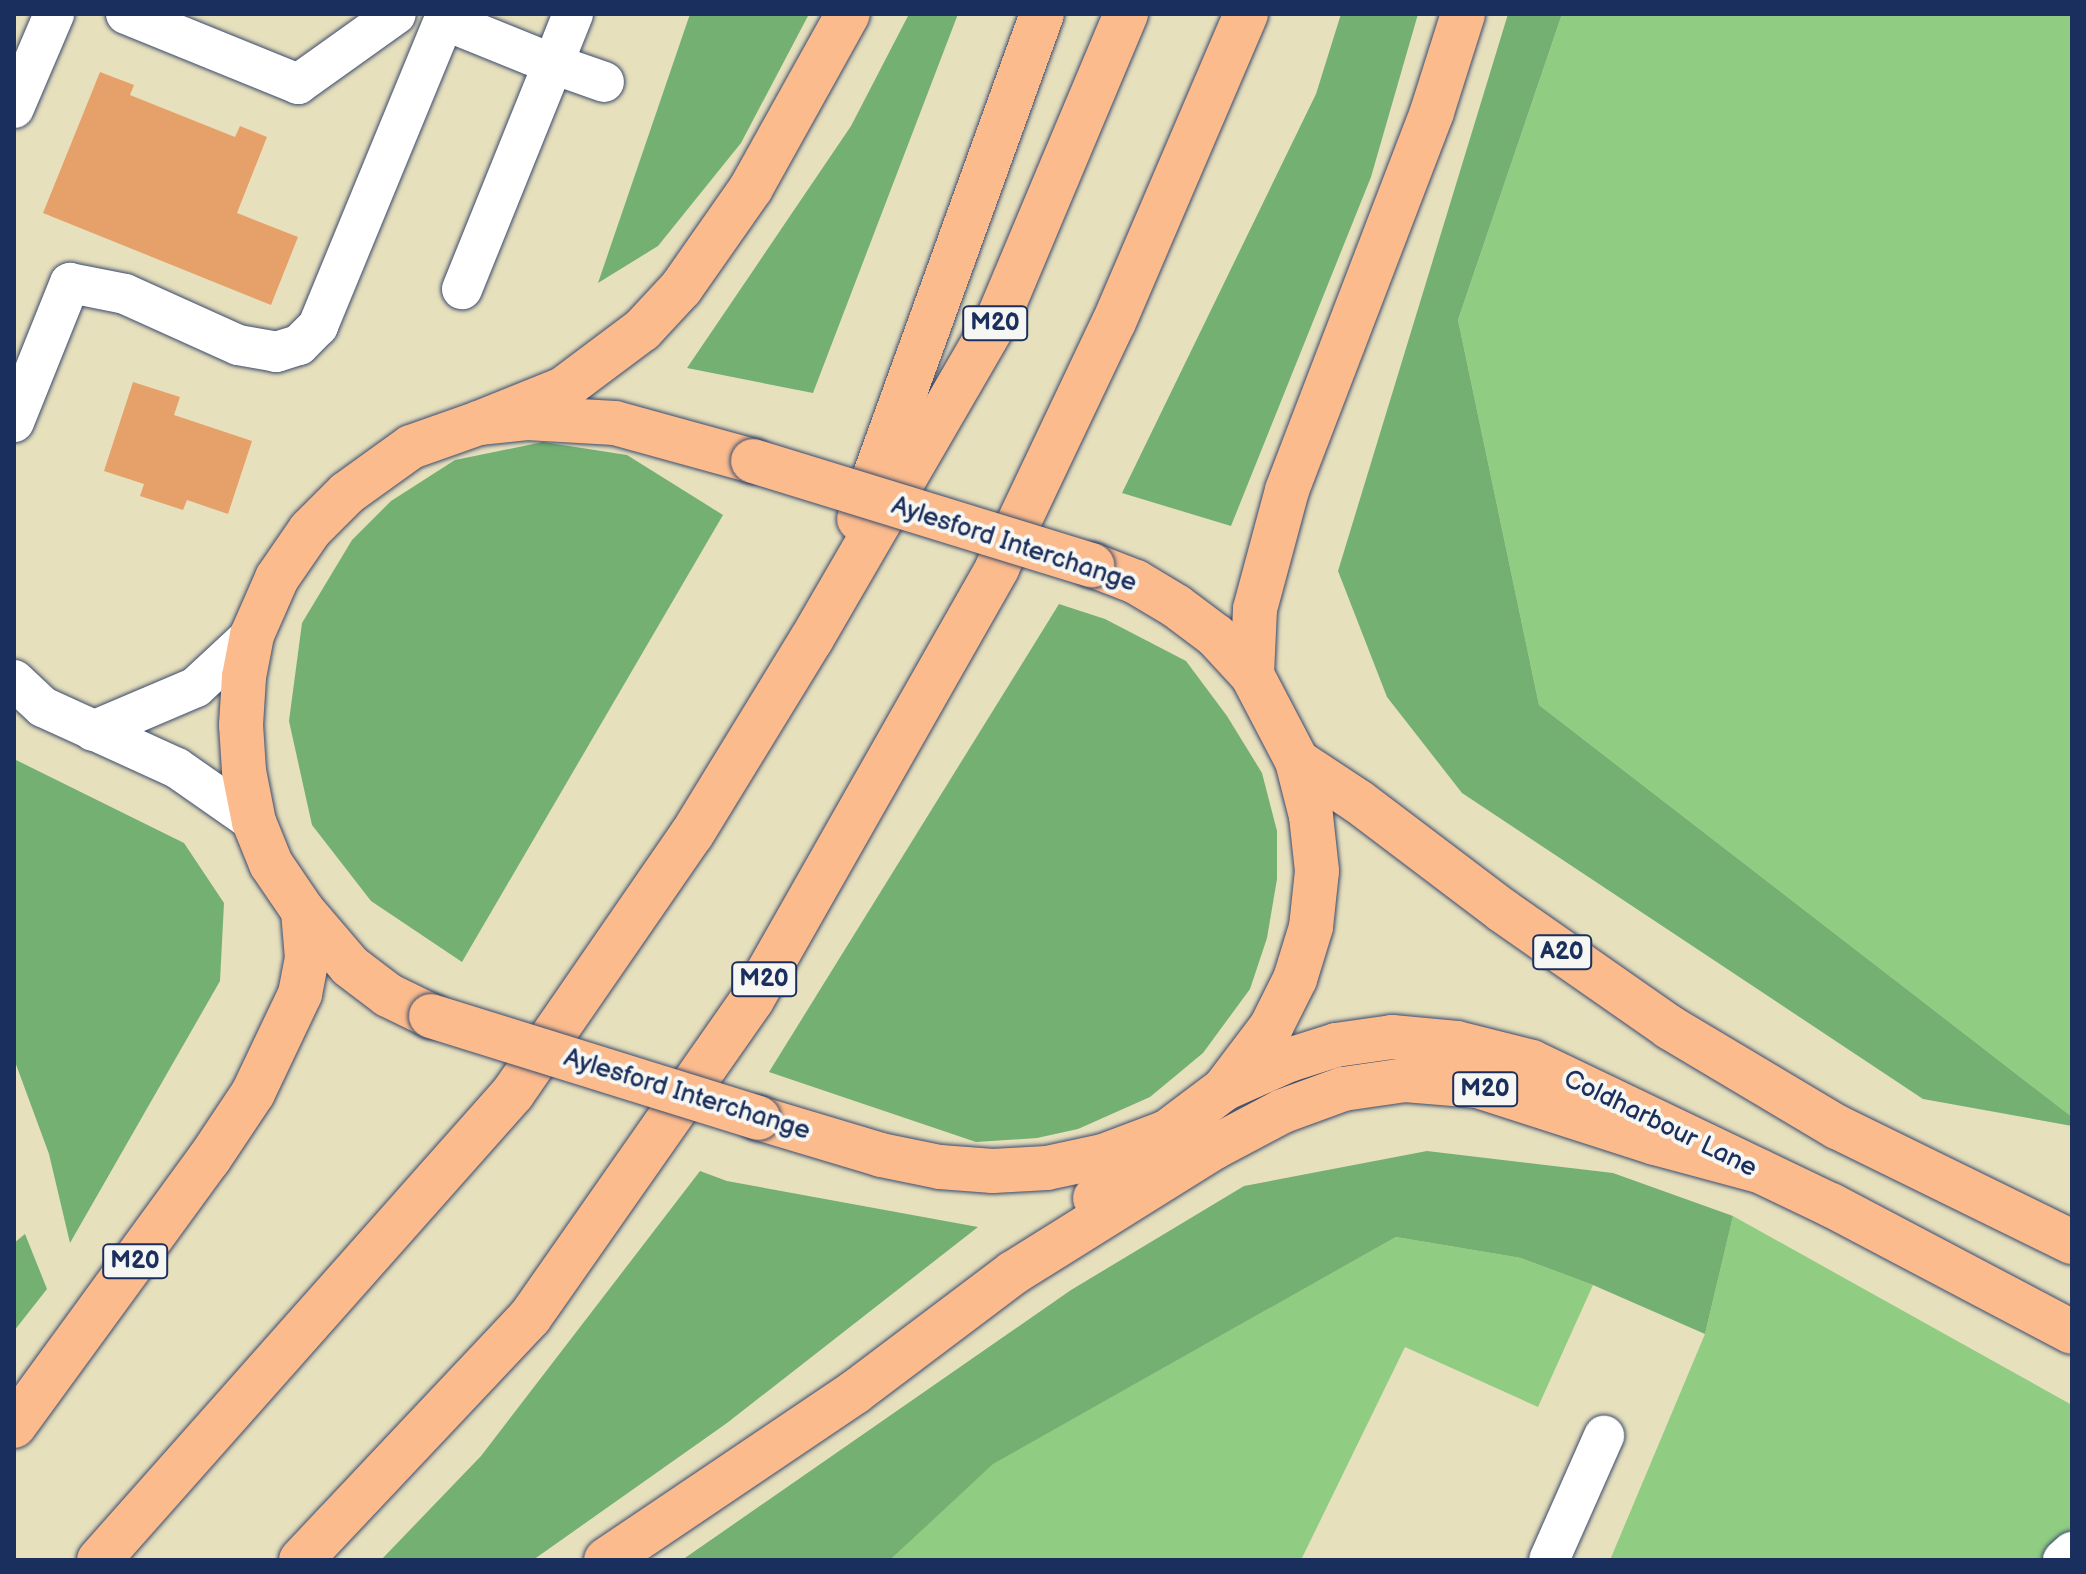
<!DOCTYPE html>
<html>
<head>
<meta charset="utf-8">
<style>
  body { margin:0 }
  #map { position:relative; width:2086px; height:1574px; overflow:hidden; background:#e7e0bd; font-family:"Balsamiq Sans",sans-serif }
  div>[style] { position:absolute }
  .green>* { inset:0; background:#90cd83 }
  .forest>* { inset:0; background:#74b071 }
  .building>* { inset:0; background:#e6a16a }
  .roads { filter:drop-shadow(0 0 2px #3a4a6c) drop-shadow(0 0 2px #3a4a6c) }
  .minor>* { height:40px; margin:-20px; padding:0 20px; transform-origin:20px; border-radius:20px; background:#fff }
  .major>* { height:44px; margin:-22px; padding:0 22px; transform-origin:22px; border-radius:22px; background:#fbbb8d }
  .highway>* { height:44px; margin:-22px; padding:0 22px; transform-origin:22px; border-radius:22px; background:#fbbb8d }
  .bridges { filter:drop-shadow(0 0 2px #3a4a6c) drop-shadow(0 0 2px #3a4a6c) }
  .major-bridge>* { height:44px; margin:-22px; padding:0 22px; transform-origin:22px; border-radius:22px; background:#fbbb8d }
  span { translate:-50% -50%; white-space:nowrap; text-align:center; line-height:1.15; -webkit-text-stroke:8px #f6f6f2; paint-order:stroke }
  .shield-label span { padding:2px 6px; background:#f6f6f2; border:2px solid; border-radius:6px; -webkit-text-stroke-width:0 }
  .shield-label { font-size:24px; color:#1b2f5e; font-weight:700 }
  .street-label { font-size:26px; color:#1b2f5e }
  .frame { position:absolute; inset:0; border:16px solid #1b2f5e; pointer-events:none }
</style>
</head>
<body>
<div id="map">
  <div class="green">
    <div style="clip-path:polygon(1562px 14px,2072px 14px,2072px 1117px,1539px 705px,1458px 320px)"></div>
    <div style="clip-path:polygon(1733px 1216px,2072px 1405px,2072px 1560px,1610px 1560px,1705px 1334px)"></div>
    <div style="clip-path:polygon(1396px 1237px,1521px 1258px,1593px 1285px,1538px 1407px,1405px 1347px,1301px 1560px,890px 1560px,992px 1464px)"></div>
  </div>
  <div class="forest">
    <div style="clip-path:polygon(690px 14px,809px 14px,741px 143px,658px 246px,598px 283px)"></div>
    <div style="clip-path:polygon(909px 14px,958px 14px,813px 393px,687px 368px,851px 126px)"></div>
    <div style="clip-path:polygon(1341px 14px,1418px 14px,1371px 177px,1231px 526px,1122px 493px,1316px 94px)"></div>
    <div style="clip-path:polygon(1508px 14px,1562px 14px,1458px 320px,1539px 705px,2072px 1117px,2072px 1126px,1923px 1099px,1462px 793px,1387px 697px,1338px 571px)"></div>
    <div style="clip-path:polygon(543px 442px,627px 455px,723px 515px,462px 962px,371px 901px,312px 825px,289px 721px,302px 623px,352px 540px,391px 501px,455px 460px)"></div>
    <div style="clip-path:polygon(1059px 604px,1105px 619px,1186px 661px,1227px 716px,1262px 773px,1277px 831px,1277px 879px,1267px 938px,1250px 989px,1203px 1053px,1150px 1097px,1078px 1129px,1037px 1138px,976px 1142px,769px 1072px)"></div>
    <div style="clip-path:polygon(14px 759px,184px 843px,224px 903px,220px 981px,70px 1243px,49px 1154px,14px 1059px)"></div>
    <div style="clip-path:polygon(1427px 1151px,1613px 1173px,1733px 1216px,1705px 1334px,1593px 1285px,1521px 1258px,1396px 1237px,993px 1464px,890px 1560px,682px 1560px,1071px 1290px,1244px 1186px)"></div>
    <div style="clip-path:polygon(700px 1171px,727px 1181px,978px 1227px,727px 1423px,533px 1560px,381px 1560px,481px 1456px)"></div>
    <div style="clip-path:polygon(25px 1234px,47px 1289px,14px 1331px,14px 1243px)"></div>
  </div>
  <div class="building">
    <div style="clip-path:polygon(100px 72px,134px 85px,130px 95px,235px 137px,240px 126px,267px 137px,237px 213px,298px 237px,271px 305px,43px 213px)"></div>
    <div style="clip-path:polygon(133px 382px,180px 397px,174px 415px,252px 441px,228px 514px,187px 500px,183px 510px,140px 496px,144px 484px,104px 471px)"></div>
  </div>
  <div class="roads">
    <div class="minor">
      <div style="left:126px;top:14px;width:186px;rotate:22.1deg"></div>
      <div style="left:298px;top:84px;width:120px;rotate:-35.5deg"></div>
      <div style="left:573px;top:14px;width:54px;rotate:111.8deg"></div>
      <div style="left:553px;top:64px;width:54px;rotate:19.4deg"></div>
      <div style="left:14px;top:108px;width:102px;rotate:-66.9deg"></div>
      <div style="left:14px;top:422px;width:150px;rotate:-68.1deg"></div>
      <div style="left:70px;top:283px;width:56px;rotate:11.3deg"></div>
      <div style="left:125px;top:294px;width:124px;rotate:24.3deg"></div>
      <div style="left:238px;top:345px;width:39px;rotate:10deg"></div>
      <div style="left:276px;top:352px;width:24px;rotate:-17deg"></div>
      <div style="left:299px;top:345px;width:27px;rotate:-45deg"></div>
      <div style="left:318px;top:326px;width:331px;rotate:-67.6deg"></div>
      <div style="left:444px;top:20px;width:118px;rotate:22deg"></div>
      <div style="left:553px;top:64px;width:243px;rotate:112deg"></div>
      <div style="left:14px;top:680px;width:40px;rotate:43deg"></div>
      <div style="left:43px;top:707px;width:147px;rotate:24.5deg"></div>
      <div style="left:177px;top:768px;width:94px;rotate:35deg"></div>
      <div style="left:93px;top:731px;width:112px;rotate:-23.1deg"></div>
      <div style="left:196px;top:687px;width:76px;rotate:-42.9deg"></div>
      <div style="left:1549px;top:1560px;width:136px;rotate:-66.1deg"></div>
      <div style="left:2063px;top:1560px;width:12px;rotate:-42deg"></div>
    </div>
    <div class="major">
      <div style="left:1297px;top:761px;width:74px;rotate:33.5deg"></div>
      <div style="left:1359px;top:802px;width:181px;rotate:37.1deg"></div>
      <div style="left:1503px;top:911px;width:203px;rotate:34.9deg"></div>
      <div style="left:1669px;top:1027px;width:196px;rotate:30.8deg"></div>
      <div style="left:1837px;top:1127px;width:262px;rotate:26.1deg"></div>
      <div style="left:431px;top:1016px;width:48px;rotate:-154deg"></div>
      <div style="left:388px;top:995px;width:48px;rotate:-142.7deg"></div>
      <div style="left:350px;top:966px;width:72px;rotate:-130.5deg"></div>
      <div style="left:303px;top:911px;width:57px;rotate:-124.2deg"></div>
      <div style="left:271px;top:864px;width:45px;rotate:-112deg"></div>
      <div style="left:254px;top:822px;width:52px;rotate:-101.1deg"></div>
      <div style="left:244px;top:771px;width:46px;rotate:-93.7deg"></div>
      <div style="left:241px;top:725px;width:48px;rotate:-86.4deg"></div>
      <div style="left:244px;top:677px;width:43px;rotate:-79.2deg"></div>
      <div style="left:252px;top:635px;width:62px;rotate:-66.3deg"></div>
      <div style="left:277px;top:578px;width:58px;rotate:-55.5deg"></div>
      <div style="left:310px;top:530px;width:52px;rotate:-45deg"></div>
      <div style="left:347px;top:493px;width:79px;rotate:-35.7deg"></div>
      <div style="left:411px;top:447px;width:72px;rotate:-19.4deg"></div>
      <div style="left:479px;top:423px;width:48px;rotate:-5.9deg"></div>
      <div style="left:527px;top:418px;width:88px;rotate:3.3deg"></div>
      <div style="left:615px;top:423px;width:143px;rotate:15.4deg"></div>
      <div style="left:1226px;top:1088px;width:69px;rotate:-24deg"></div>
      <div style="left:1289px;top:1060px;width:49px;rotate:-17.7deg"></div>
      <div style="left:1336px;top:1045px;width:57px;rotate:-8.1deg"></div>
      <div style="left:1392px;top:1037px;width:65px;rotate:5.3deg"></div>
      <div style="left:1457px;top:1043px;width:77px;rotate:14.2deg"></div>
      <div style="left:1532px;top:1062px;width:331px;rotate:25.6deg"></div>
      <div style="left:1831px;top:1205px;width:272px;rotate:27.8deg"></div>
      <div style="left:758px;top:1118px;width:128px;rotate:16.7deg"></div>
      <div style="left:881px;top:1155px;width:60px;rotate:11.5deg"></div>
      <div style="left:940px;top:1167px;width:53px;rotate:4.3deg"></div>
      <div style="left:993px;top:1171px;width:54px;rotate:-3.2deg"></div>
      <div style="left:1047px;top:1168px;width:57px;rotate:-12.1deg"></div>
      <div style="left:1103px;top:1156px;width:68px;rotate:-20.6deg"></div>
      <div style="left:1167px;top:1132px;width:71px;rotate:-37deg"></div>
      <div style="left:1224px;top:1089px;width:78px;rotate:-52.8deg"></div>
      <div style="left:1271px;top:1027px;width:54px;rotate:-63.4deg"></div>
      <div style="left:1295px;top:979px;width:54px;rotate:-72.9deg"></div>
      <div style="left:1311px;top:927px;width:56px;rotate:-83.9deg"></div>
      <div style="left:1317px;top:871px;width:55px;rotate:-96.2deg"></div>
      <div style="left:1311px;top:816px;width:57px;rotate:-104.3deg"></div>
      <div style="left:1297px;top:761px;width:97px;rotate:-117.6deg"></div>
      <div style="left:1252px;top:675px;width:53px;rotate:-132.7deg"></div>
      <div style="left:1216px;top:636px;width:50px;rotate:-143.1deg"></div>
      <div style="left:1176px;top:606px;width:47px;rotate:-149deg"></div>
      <div style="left:1136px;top:582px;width:47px;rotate:-158.9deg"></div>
    </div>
    <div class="highway">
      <div style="left:479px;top:423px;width:91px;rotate:-22deg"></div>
      <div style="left:563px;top:389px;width:99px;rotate:-36.8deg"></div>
      <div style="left:642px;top:330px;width:57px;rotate:-47.1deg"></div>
      <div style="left:681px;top:288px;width:122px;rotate:-55deg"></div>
      <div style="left:751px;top:188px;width:199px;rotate:-60.9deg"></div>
      <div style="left:859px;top:519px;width:537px;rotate:-70.08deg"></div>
      <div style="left:1252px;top:675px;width:66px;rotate:-87.4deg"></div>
      <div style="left:1255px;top:609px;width:123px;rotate:-74.9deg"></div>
      <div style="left:1287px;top:490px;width:405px;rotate:-69deg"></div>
      <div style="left:1432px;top:112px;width:103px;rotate:-72.4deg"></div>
      <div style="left:1095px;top:1198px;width:98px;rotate:-42.5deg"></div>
      <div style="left:14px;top:1426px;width:331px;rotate:-53.9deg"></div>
      <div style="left:209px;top:1159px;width:79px;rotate:-56.3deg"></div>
      <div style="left:253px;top:1093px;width:110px;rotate:-64.6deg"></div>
      <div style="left:300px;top:994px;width:37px;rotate:-79deg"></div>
      <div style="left:307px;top:958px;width:47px;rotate:-94.9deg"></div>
      <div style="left:99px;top:1560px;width:624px;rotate:-48.44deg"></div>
      <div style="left:513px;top:1093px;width:315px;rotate:-55.4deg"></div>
      <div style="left:692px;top:834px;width:228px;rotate:-58.5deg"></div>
      <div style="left:811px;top:640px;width:375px;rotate:-59.9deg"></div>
      <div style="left:999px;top:316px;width:328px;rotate:-67.2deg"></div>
      <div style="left:301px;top:1560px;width:334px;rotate:-46.7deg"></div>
      <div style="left:530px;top:1317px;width:387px;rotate:-55deg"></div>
      <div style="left:752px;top:1000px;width:497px;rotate:-60.4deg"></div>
      <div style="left:997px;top:568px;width:272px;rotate:-64.6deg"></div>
      <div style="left:1114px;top:322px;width:335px;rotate:-66.8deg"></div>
      <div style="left:606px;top:1560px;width:300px;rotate:-34deg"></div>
      <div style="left:855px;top:1392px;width:198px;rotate:-37deg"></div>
      <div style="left:1013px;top:1273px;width:236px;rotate:-32deg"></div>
      <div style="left:1213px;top:1148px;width:79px;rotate:-27.9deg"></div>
      <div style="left:1283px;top:1111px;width:64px;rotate:-20.1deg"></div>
      <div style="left:1343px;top:1089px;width:63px;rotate:-8.3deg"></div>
      <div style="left:1405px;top:1080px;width:73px;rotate:4.7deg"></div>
      <div style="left:1478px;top:1086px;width:186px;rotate:17.9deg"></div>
      <div style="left:1655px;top:1143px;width:108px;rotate:15.1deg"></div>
    </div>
  </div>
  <div class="bridges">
    <div class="major-bridge">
      <div style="left:753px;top:461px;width:355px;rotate:17.1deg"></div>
      <div style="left:431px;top:1016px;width:343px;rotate:17.3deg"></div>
    </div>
  </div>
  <div class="shield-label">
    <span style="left:995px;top:323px">M20</span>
    <span style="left:1562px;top:952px">A20</span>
    <span style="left:764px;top:979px">M20</span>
    <span style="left:1485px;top:1089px">M20</span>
    <span style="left:135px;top:1261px">M20</span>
  </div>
  <div class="street-label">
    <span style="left:1014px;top:545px;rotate:18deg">Aylesford Interchange</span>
    <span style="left:687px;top:1095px;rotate:17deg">Aylesford Interchange</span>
    <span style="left:1660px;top:1124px;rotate:26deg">Coldharbour Lane</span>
  </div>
  <div class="frame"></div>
</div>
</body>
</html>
